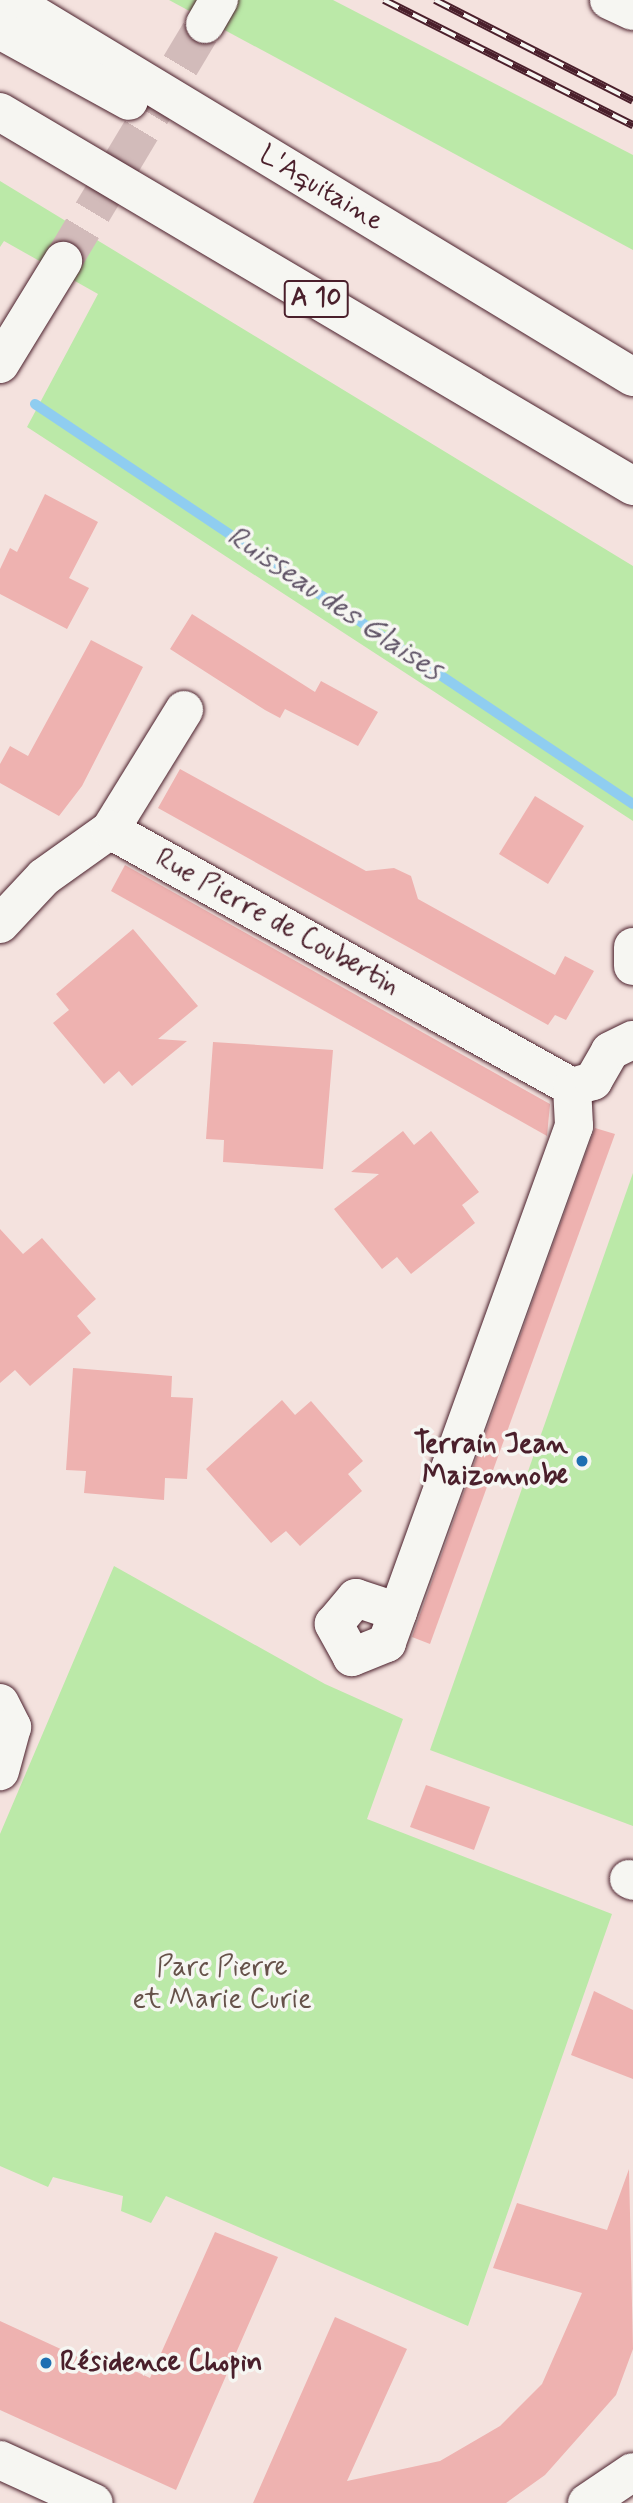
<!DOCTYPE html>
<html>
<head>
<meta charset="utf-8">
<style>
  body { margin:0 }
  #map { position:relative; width:633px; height:2503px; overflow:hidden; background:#f4e2de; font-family:Mynerve,sans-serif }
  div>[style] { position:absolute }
  .green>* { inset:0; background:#bbe9a8 }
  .stream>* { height:10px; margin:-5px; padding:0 5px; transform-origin:5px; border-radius:5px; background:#8fcdf0 }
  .building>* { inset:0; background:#eeb2b0 }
  .minor-tunnel>* { height:38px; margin-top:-19px; transform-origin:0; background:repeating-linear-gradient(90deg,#d2bbba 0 38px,transparent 0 57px) }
  .roads { filter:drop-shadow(0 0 2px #4a1f2b) drop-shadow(0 0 2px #4a1f2b) }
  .minor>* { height:38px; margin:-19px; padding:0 19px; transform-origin:19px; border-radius:19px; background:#f6f6f2 }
  .highway>* { height:38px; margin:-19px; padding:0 19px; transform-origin:19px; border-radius:19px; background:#f6f6f2 }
  .rail>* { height:8px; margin-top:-4px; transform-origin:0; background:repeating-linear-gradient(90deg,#f6f6f2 0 16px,#4a1f2b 0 32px); box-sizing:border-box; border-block:2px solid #4a1f2b }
  .dots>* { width:19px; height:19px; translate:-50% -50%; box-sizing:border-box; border:4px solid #f6f6f2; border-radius:50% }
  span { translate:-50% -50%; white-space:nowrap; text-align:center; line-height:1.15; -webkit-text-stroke:7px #f6f6f2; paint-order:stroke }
  .shield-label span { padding:2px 5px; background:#f6f6f2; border:2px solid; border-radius:5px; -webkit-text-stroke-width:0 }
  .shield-label { font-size:26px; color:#4a1f2b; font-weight:700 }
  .street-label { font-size:28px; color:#4a1f2b }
  .poi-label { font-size:28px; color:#4a1f2b; font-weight:700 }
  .right { translate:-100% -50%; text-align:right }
  .left { translate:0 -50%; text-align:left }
  .park-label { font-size:28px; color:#66524a }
  .water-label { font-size:30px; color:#5f5366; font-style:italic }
</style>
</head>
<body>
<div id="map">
  <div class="green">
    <div style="clip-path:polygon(169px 0,333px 0,633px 155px,633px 250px)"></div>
    <div style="clip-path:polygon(0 181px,633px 566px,633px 821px,27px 427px,98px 294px,4px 241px,0 247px)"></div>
    <div style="clip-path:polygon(633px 1173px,633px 1826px,430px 1750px)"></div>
    <div style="clip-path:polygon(114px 1566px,325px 1684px,403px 1719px,367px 1819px,612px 1914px,468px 2326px,166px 2196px,151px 2223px,121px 2211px,123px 2196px,53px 2177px,48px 2187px,0 2166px,0 1834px)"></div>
  </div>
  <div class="stream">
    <div style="left:35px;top:404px;width:719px;rotate:33.78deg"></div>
  </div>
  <div class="building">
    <div style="clip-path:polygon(45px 494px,98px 522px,69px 578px,89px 588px,67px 629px,0 594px,0 569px,10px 548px,17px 552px)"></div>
    <div style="clip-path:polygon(192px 614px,315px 692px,321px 681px,378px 712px,358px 746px,285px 709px,280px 718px,265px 710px,170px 649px)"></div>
    <div style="clip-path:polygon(91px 640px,143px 667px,82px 786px,59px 816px,0 783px,0 764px,10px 746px,28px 756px)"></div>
    <div style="clip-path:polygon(180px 769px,366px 871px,394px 868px,411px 876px,418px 899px,555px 975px,565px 956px,594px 971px,566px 1020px,555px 1015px,548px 1025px,158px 808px)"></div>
    <div style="clip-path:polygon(535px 796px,584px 826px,548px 884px,499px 854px)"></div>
    <div style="clip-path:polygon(125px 865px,550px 1104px,547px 1136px,111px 891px)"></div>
    <div style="clip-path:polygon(133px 929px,198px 1006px,158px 1039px,187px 1041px,132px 1086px,119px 1071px,104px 1084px,53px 1023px,69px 1010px,56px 994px)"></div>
    <div style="clip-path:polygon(213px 1042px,333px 1050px,323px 1169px,223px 1162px,224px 1140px,206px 1139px)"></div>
    <div style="clip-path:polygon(595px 1128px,615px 1134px,430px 1644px,412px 1637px)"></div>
    <div style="clip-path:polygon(403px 1131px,414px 1145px,431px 1131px,479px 1192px,462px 1205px,475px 1223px,411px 1274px,397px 1257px,382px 1269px,334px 1209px,379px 1174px,351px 1172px)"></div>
    <div style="clip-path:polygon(0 1229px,23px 1254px,42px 1238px,96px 1299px,77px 1316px,91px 1333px,30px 1386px,15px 1370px,0 1383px)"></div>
    <div style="clip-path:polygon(73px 1368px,172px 1376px,171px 1397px,193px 1398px,187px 1479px,165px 1478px,164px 1500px,84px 1493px,86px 1471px,66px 1470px)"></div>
    <div style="clip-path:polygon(282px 1400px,295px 1415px,311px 1401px,363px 1461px,348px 1474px,362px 1491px,300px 1546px,286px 1531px,271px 1543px,206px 1469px)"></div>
    <div style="clip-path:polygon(426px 1785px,490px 1807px,474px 1850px,410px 1827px)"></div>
    <div style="clip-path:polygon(594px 1991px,633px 2010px,633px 2079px,571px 2055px)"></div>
    <div style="clip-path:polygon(629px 2169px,633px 2349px,616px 2395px,545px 2475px,506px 2503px,253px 2503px,335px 2317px,407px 2349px,347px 2481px,440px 2461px,500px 2426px,542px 2384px,582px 2293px,493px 2268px,517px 2203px,607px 2230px)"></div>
    <div style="clip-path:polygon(215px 2232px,278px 2257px,176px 2490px,0 2410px,0 2321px,78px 2357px,83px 2347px,150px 2378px)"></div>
  </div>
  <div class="minor-tunnel">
    <div style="left:63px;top:261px;width:276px;rotate:-59.1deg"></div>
  </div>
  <div class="roads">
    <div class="minor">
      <div style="left:609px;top:0;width:26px;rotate:25deg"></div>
      <div style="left:205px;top:24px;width:28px;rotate:-60deg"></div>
      <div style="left:0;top:364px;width:121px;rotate:-58.5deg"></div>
      <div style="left:110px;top:830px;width:141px;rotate:-58.3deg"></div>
      <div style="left:0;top:924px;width:64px;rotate:-46.9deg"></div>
      <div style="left:44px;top:877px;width:81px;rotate:-35.5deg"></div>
      <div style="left:110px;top:830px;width:529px;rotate:29.09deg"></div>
      <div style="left:572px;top:1087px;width:39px;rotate:87deg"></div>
      <div style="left:574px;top:1126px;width:517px;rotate:109.91deg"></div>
      <div style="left:398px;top:1612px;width:33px;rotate:110deg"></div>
      <div style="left:387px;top:1643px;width:38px;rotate:158deg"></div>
      <div style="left:352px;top:1657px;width:38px;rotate:-119deg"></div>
      <div style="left:334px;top:1624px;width:34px;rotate:-50deg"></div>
      <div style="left:356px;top:1598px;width:44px;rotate:18.4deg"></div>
      <div style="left:633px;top:947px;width:19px;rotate:90deg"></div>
      <div style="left:572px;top:1087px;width:22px;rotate:-16deg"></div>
      <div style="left:593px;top:1081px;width:34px;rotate:-60deg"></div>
      <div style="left:610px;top:1051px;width:25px;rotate:-26deg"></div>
      <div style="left:0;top:1703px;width:27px;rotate:63deg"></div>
      <div style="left:12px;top:1727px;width:46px;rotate:105.3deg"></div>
      <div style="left:629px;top:1879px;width:4px;rotate:27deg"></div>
      <div style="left:0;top:2460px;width:103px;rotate:24.6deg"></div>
      <div style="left:587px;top:2503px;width:55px;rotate:-34deg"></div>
    </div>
    <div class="highway">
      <div style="left:10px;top:0;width:728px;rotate:31.18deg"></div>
      <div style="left:0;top:30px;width:147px;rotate:28.8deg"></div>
      <div style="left:0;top:112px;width:735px;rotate:30.58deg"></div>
    </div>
  </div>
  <div class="rail">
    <div style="left:384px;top:0;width:279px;rotate:26.7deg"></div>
    <div style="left:435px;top:0;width:222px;rotate:27deg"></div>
  </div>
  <div class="dots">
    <div style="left:582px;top:1461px;background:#1f6fb2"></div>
    <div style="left:46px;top:2363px;background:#1f6fb2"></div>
  </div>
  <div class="shield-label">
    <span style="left:316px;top:299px">A 10</span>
  </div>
  <div class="street-label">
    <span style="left:321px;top:189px;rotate:31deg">L'Aquitaine</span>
    <span style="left:277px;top:923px;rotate:29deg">Rue Pierre de Coubertin</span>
  </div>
  <div class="poi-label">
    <span class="right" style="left:568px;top:1461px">Terrain Jean<br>Maizonnobe</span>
    <span class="left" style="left:60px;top:2363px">Résidence Chopin</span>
  </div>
  <div class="park-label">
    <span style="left:222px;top:1984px">Parc Pierre<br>et Marie Curie</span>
  </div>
  <div class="water-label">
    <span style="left:334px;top:604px;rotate:34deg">Ruisseau des Glaises</span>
  </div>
</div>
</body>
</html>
